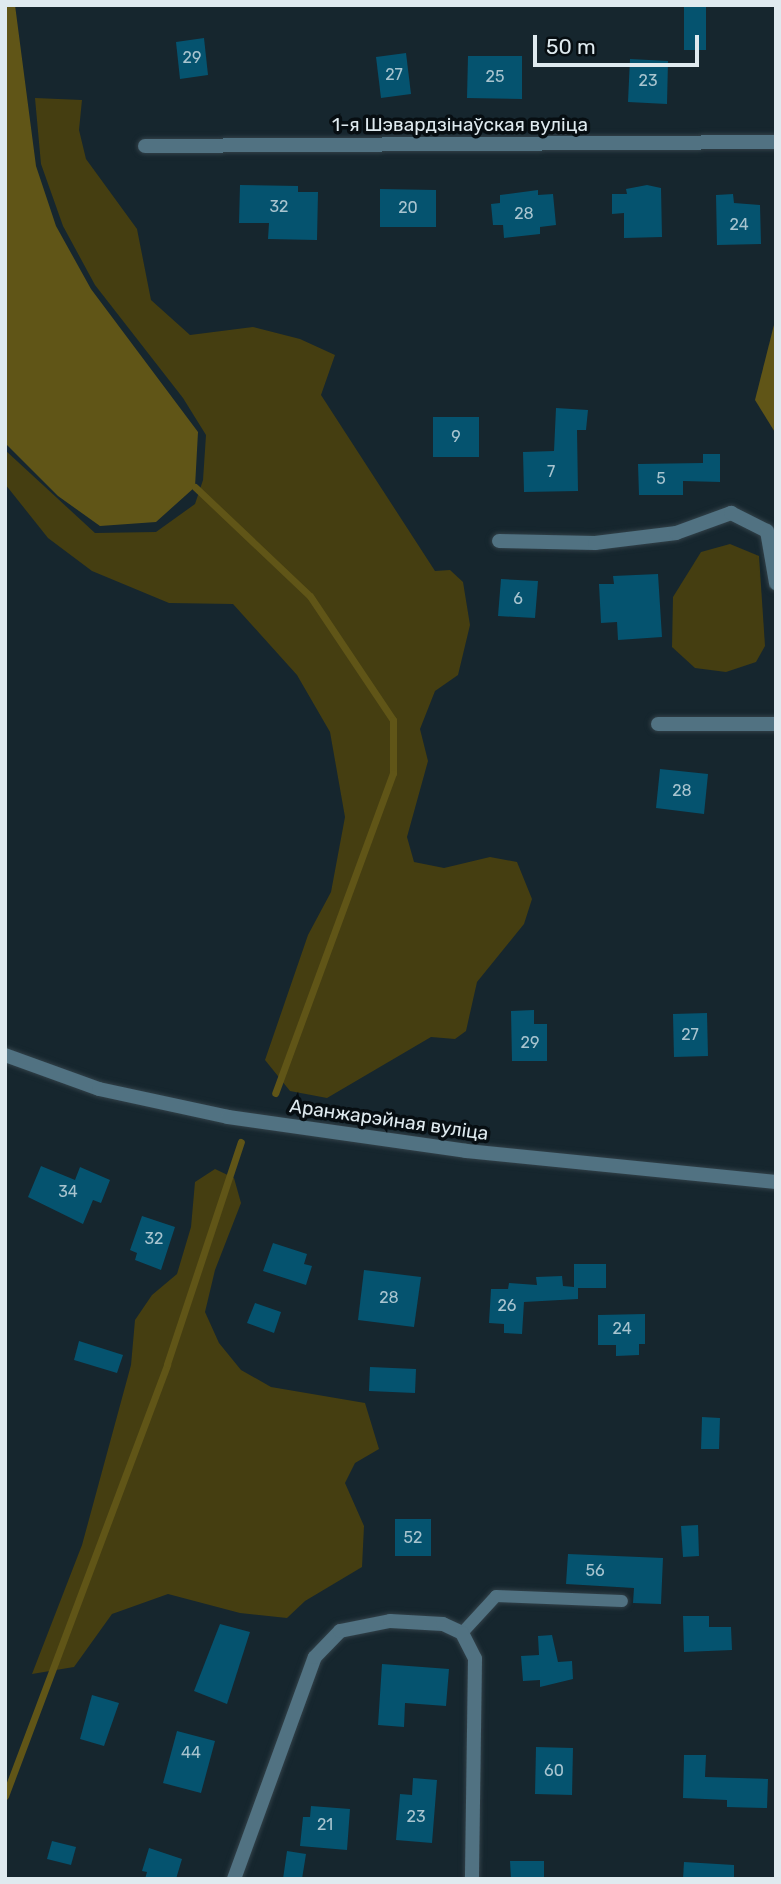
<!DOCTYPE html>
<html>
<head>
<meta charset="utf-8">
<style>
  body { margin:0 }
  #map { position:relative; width:781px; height:1884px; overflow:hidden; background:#16262e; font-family:Rubik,sans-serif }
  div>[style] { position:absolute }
  .green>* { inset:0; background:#453e11 }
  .water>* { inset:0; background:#605517 }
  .stream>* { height:7px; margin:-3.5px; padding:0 3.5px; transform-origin:3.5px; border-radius:3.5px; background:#605517 }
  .building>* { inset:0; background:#05536f }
  .roads { filter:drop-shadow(0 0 2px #324149) drop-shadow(0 0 2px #324149) }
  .service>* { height:12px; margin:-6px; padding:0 6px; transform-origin:6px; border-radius:6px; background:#517282 }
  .minor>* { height:14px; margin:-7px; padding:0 7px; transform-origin:7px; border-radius:7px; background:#517282 }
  span { translate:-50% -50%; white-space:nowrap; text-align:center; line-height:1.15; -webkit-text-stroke:7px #070e12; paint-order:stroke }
  .number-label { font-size:16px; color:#a8c4cf }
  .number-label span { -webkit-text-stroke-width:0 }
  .street-label { font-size:19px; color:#dfeaef }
  .frame { position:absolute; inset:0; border:7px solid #dfeaef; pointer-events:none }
  .scale { position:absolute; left:533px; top:35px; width:166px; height:32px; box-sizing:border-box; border:4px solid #dfeaef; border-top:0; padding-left:9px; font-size:21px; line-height:24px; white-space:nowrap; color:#dfeaef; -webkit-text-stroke:5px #070e12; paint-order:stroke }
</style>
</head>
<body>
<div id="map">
  <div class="green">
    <div style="clip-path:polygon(35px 98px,82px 100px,79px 130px,86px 159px,137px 229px,151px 300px,190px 335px,253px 327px,300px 339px,335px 355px,321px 395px,435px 571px,450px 570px,463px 582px,470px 625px,458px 675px,435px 691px,420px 729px,428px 761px,407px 837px,414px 862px,444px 868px,490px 857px,517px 862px,532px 899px,524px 924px,477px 982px,466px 1031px,455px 1039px,431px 1037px,327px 1098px,290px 1091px,265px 1060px,308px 935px,331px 892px,345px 817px,330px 732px,297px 675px,233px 604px,169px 603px,92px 571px,48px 538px,5px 484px,5px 450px,95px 533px,156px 532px,195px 504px,203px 480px,206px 435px,183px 398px,95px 285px,63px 226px,41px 164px)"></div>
    <div style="clip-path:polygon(730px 544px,759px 556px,765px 646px,756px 662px,726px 672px,695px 668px,672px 647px,673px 597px,701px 552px)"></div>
    <div style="clip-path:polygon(215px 1169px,234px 1178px,241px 1203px,215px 1270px,205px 1312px,219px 1343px,241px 1370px,271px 1387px,365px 1403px,379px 1449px,355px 1463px,345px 1483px,364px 1526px,362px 1567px,305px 1601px,287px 1618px,240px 1613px,168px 1594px,112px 1614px,74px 1667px,32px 1674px,82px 1545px,131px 1365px,135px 1320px,152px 1295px,177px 1274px,191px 1227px,195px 1182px)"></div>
  </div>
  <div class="water">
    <div style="clip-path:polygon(5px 5px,15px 5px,36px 166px,56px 226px,91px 289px,198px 432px,195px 487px,156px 522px,100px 526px,58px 496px,5px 443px)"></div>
    <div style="clip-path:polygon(776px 317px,776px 434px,755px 400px)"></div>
  </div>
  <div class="stream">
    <div style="left:195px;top:487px;width:158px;rotate:43.5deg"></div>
    <div style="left:310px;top:596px;width:149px;rotate:56.2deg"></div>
    <div style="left:393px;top:720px;width:53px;rotate:90deg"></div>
    <div style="left:393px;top:773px;width:341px;rotate:110.2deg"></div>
    <div style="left:5px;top:1796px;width:461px;rotate:-69.4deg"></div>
    <div style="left:167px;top:1364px;width:234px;rotate:-71.6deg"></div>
  </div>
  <div class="building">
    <div style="clip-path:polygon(684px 5px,706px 5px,706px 50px,684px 50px)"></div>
    <div style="clip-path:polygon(204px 38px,208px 75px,180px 79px,176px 42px)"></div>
    <div style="clip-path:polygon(406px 53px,411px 94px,381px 98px,376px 57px)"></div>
    <div style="clip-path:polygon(468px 56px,522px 56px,522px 99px,467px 98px)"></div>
    <div style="clip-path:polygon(630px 59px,668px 61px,667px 104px,628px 102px)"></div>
    <div style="clip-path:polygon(240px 185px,298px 186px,298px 192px,318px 192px,317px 240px,268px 239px,269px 223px,239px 223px)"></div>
    <div style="clip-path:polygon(647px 185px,661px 188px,662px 237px,624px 238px,624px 213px,612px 214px,612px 194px,627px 194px,626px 189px)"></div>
    <div style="clip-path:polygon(380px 189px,436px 190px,436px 227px,380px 227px)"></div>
    <div style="clip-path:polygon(538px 190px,538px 195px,553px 194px,556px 225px,540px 227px,540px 234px,504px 238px,503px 225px,493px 225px,491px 204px,500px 203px,500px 195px)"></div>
    <div style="clip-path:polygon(733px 194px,734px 203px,760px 205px,761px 244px,717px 245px,716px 195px)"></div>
    <div style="clip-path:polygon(556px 408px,588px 410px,586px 430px,577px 430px,578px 491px,524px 492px,523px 452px,554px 451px)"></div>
    <div style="clip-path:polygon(433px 417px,479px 417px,479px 457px,433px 457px)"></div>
    <div style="clip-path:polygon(703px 454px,720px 454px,720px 482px,683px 481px,683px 495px,639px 495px,638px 464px,703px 463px)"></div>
    <div style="clip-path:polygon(658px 574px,662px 637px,618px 640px,617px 622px,601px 623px,599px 584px,614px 584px,613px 576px)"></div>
    <div style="clip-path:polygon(501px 579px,538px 581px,535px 618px,498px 616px)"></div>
    <div style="clip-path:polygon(660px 769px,708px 774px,704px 814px,656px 808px)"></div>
    <div style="clip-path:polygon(534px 1010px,534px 1024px,547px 1024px,547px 1061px,512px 1061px,511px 1011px)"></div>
    <div style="clip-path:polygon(707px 1013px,708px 1056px,674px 1057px,673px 1014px)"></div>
    <div style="clip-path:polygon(41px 1166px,75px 1180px,80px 1167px,110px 1180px,101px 1203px,93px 1200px,83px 1224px,28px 1197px)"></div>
    <div style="clip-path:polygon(142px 1216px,175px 1227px,161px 1270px,135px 1260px,137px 1253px,130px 1250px)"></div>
    <div style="clip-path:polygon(273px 1243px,307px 1254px,304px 1264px,312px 1266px,306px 1285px,263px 1271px)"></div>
    <div style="clip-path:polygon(574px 1264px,606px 1264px,606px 1288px,578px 1288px,578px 1299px,524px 1302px,522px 1334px,504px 1333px,504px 1324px,489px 1323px,491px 1289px,508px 1289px,509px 1283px,537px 1285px,536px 1277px,562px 1276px,563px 1286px,574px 1287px)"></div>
    <div style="clip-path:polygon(364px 1270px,421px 1277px,414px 1327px,358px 1320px)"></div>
    <div style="clip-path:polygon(255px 1303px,281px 1312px,274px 1333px,247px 1323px)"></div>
    <div style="clip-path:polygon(645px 1314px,645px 1344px,639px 1344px,639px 1355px,616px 1356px,616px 1345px,598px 1345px,598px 1315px)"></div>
    <div style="clip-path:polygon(79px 1341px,123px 1355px,117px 1373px,74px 1360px)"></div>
    <div style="clip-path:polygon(370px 1367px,416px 1369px,415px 1393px,369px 1391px)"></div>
    <div style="clip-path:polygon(702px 1417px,720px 1418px,719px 1449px,701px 1449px)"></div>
    <div style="clip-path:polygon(395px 1519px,431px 1519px,431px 1556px,395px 1556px)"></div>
    <div style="clip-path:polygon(698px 1525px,699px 1556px,683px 1557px,681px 1526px)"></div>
    <div style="clip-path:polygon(568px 1554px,663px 1558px,661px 1604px,633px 1603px,634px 1588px,566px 1584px)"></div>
    <div style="clip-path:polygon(683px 1616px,709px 1616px,709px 1627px,731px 1627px,732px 1650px,684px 1652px)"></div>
    <div style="clip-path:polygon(220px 1624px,250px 1632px,227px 1704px,194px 1691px)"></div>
    <div style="clip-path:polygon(552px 1635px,558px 1662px,572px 1661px,573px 1679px,540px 1687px,540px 1680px,523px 1681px,521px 1656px,539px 1655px,538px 1636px)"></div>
    <div style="clip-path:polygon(382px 1664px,449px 1669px,446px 1706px,405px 1703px,404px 1727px,378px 1725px)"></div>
    <div style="clip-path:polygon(92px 1695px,119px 1703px,104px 1746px,80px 1739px)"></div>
    <div style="clip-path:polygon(177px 1731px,215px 1741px,201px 1793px,163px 1783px)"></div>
    <div style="clip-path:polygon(536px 1747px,573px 1748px,572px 1795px,535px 1794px)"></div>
    <div style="clip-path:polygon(684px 1755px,706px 1755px,705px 1777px,768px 1779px,767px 1808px,727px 1807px,727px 1800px,683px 1798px)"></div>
    <div style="clip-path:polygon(413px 1778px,437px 1780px,432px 1843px,396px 1840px,400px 1794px,412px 1795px)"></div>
    <div style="clip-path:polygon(311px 1806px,350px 1809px,347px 1850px,300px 1846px,303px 1817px,310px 1817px)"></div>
    <div style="clip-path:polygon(52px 1841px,76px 1847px,71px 1865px,47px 1859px)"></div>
    <div style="clip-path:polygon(149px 1848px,182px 1859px,176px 1879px,145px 1879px,147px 1872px,142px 1871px)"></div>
    <div style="clip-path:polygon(287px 1851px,306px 1854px,302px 1879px,283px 1879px)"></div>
    <div style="clip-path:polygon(510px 1861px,544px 1861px,544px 1879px,511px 1879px)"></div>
    <div style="clip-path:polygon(684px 1862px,734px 1865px,734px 1879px,683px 1879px)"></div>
  </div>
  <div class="roads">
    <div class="service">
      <div style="left:462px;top:1633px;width:50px;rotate:-47.4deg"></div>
      <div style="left:496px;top:1596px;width:126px;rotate:2.3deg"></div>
    </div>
    <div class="minor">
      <div style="left:145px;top:146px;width:631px;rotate:-0.36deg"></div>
      <div style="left:499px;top:541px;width:96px;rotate:1.2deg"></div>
      <div style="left:595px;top:543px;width:82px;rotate:-7deg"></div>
      <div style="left:676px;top:533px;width:59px;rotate:-20deg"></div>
      <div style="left:731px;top:513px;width:40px;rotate:26.6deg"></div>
      <div style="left:767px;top:531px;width:53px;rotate:80.2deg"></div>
      <div style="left:658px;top:724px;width:118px"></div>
      <div style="left:5px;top:1055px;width:100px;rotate:19.9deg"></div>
      <div style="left:99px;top:1089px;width:132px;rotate:12.2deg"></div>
      <div style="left:228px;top:1117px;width:240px;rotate:8.1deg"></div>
      <div style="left:466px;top:1151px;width:312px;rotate:5.7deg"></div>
      <div style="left:234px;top:1879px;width:236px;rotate:-70deg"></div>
      <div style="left:315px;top:1657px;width:36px;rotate:-46deg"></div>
      <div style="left:340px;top:1631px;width:51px;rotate:-11.3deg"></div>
      <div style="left:390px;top:1621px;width:53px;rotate:3.2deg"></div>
      <div style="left:443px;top:1624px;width:21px;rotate:25deg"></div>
      <div style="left:462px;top:1633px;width:29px;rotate:63deg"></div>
      <div style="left:475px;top:1659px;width:220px;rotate:90.8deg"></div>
    </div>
  </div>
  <div class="number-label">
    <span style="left:192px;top:58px">29</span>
    <span style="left:394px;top:75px">27</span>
    <span style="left:495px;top:77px">25</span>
    <span style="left:648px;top:81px">23</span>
    <span style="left:279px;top:207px">32</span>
    <span style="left:408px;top:208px">20</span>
    <span style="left:524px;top:214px">28</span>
    <span style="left:739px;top:225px">24</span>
    <span style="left:456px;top:437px">9</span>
    <span style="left:551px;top:472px">7</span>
    <span style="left:661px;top:479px">5</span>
    <span style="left:518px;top:599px">6</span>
    <span style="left:682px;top:791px">28</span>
    <span style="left:690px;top:1035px">27</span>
    <span style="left:530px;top:1043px">29</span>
    <span style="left:68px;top:1192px">34</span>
    <span style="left:154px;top:1239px">32</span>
    <span style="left:389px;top:1298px">28</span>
    <span style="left:507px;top:1306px">26</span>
    <span style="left:622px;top:1329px">24</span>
    <span style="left:413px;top:1538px">52</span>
    <span style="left:595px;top:1571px">56</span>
    <span style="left:191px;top:1753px">44</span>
    <span style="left:554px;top:1771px">60</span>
    <span style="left:416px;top:1817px">23</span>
    <span style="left:325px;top:1825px">21</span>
  </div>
  <div class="street-label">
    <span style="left:460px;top:125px">1-я Шэвардзінаўская вуліца</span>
    <span style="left:389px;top:1120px;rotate:8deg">Аранжарэйная вуліца</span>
  </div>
  <div class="frame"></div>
  <div class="scale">50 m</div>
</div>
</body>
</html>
